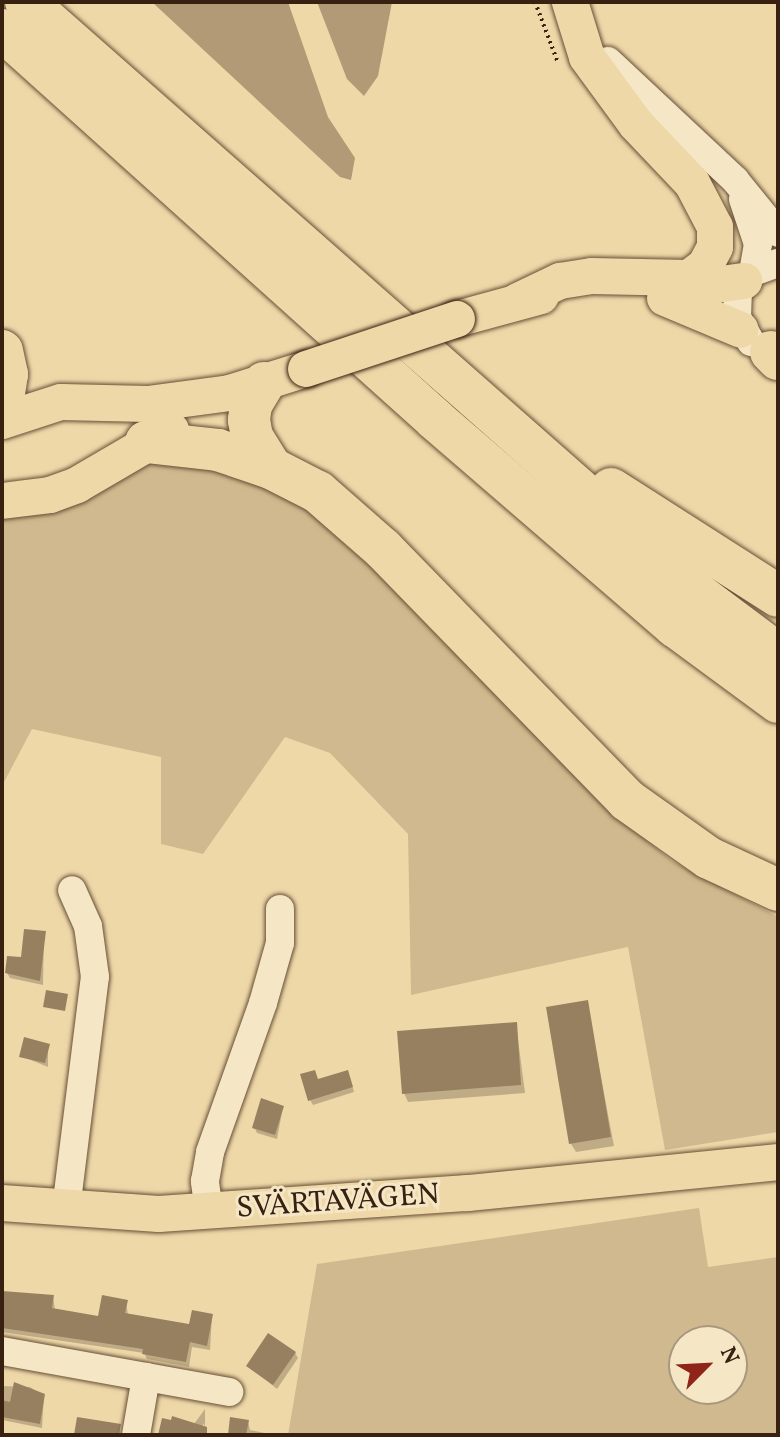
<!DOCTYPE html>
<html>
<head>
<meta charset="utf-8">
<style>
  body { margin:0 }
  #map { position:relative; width:780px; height:1437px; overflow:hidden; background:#efd8a8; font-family:Vollkorn,serif }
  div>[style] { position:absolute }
  .green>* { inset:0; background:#d0b98e }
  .water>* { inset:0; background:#b19a75 }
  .shadow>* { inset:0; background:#0003 }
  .building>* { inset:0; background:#978060 }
  .path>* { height:4px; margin-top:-2px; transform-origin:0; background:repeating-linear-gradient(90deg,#382111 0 2px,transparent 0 6px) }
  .roads { filter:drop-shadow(0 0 2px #664f37) drop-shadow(0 0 2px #664f37) }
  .minor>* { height:28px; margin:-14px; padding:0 14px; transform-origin:14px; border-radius:14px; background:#f5e6c6 }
  .major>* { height:36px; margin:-18px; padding:0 18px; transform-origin:18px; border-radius:18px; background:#efd8a8 }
  .highway>* { height:42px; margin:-21px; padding:0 21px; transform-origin:21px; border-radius:21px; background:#efd8a8 }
  .bridges { filter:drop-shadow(0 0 2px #382111) drop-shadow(0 0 2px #382111) }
  .major-bridge>* { height:36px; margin:-18px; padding:0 18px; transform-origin:18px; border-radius:18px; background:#efd8a8 }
  span { translate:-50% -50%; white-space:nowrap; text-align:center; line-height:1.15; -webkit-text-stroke:6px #f5e6c6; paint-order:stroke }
  .street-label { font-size:30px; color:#382111 }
  .frame { position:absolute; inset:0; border:4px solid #382111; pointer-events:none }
  .north { position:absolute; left:668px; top:1325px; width:80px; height:80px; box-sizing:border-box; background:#f5e6c6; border:2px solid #a9977e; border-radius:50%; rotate:66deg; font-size:22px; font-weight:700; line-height:32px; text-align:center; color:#382111 }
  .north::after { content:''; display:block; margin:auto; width:28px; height:36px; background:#8f2418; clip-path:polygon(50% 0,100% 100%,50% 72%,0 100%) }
</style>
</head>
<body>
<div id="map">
  <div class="green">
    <div style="clip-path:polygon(101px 459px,213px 465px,286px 495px,330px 524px,620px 819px,672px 861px,778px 917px,778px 1132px,665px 1150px,628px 947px,411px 995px,408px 834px,330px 753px,285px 737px,203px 854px,161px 844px,161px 757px,32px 729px,2px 786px,2px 491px)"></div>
    <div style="clip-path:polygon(evenodd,699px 1208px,708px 1267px,778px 1257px,778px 1435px,288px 1435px,317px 1264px,699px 1208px,684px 1341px,732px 1341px,732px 1389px,684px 1389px,684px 1341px)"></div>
  </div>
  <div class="water">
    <div style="clip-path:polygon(152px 2px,288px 2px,328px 117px,355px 158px,351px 180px,340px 177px)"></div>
    <div style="clip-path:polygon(317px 2px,392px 2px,378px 76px,364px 96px,347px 79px)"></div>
  </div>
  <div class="shadow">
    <div style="clip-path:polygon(44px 933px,43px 985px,10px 978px,7px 973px)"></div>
    <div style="clip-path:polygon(587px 1003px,614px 1146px,576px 1152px,571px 1144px)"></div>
    <div style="clip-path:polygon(516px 1024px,525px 1093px,408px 1102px,404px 1093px)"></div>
    <div style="clip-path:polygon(48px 1045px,48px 1067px,21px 1056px)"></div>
    <div style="clip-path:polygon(350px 1077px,354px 1092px,313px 1105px,310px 1100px,318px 1081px)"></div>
    <div style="clip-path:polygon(283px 1107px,277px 1139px,257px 1133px,254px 1127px)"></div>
    <div style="clip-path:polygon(2px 1292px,53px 1297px,55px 1310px,100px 1318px,126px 1301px,128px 1315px,191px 1327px,212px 1316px,210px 1350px,192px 1347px,189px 1367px,147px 1359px,144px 1353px,2px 1332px)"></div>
    <div style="clip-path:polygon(295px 1353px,298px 1358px,277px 1389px,248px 1366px)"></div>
    <div style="clip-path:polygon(2px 1386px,30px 1387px,44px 1396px,42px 1428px,2px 1420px)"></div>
    <div style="clip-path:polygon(205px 1409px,205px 1435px,204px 1423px,198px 1435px,160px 1435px,194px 1424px)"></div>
    <div style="clip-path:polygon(248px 1421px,250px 1430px,274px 1435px,230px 1435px)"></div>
  </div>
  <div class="building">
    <div style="clip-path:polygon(24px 929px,46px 931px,40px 981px,5px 973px,7px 956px,21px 957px)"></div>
    <div style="clip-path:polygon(46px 990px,68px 994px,65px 1011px,43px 1007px)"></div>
    <div style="clip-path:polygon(588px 1000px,611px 1137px,569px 1144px,546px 1007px)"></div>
    <div style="clip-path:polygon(517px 1022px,521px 1085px,402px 1094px,397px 1031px)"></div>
    <div style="clip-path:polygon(24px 1037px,50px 1044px,45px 1063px,19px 1057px)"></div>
    <div style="clip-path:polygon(315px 1070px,318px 1079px,348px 1070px,353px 1087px,308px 1101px,300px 1074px)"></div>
    <div style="clip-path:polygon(261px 1098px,284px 1106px,275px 1135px,252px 1128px)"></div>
    <div style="clip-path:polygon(2px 1291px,54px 1295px,52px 1308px,98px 1316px,102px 1295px,128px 1300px,125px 1313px,189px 1324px,192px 1310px,213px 1314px,207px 1346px,190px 1342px,186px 1362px,142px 1354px,143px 1349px,2px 1328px)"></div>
    <div style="clip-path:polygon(268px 1333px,296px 1352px,273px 1385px,246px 1366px)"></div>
    <div style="clip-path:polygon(14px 1382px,45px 1394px,40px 1424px,2px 1417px,2px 1400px,10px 1402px)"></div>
    <div style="clip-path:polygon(172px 1416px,207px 1427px,207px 1435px,158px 1435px,162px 1418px,171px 1420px)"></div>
    <div style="clip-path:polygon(77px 1417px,121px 1424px,119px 1435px,74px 1435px)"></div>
    <div style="clip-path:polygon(230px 1417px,249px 1420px,246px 1435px,228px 1435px)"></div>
  </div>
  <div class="path">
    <div style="left:535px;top:2px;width:65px;rotate:69.3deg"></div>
  </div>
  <div class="roads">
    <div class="minor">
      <div style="left:608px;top:61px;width:174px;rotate:43.1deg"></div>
      <div style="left:735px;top:180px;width:68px;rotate:50.9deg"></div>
      <div style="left:743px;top:199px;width:47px;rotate:71.6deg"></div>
      <div style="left:758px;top:244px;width:28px;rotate:100deg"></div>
      <div style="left:751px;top:342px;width:28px;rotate:-120deg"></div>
      <div style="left:737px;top:318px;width:26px;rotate:-88deg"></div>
      <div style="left:738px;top:292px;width:25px;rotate:-53deg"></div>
      <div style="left:753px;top:272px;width:27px;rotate:-20deg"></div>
      <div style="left:66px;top:1209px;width:234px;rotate:-82.9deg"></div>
      <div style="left:95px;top:977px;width:51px;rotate:-97.8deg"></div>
      <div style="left:88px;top:926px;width:39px;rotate:-114deg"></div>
      <div style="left:209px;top:1211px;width:30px;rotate:-98deg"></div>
      <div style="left:205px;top:1181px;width:29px;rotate:-80deg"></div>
      <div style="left:210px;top:1152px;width:158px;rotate:-70.4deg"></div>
      <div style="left:263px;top:1003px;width:62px;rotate:-74.2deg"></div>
      <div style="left:280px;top:943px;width:34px;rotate:-90deg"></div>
      <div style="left:2px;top:1351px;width:231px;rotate:10.2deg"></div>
      <div style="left:136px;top:1435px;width:59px;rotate:-80.2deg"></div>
    </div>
    <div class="major">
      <div style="left:671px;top:291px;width:74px;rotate:-7.8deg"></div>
      <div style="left:665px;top:298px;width:82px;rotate:22.8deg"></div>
      <div style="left:518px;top:301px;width:47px;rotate:-25.5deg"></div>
      <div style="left:560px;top:281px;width:32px;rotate:-9deg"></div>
      <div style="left:592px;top:276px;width:97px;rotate:1.2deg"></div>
      <div style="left:689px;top:278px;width:20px;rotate:-37deg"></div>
      <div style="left:705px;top:266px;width:21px;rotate:-62deg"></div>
      <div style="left:715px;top:247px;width:20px;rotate:-90deg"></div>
      <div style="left:715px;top:227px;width:50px;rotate:-117.6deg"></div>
      <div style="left:692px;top:183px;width:81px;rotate:-133.5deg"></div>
      <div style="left:636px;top:124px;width:83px;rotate:-126.2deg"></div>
      <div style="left:587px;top:57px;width:58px;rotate:-107.2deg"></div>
      <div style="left:457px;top:319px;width:87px;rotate:-15.3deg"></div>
      <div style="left:2px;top:421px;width:62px;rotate:-17.9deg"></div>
      <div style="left:61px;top:402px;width:87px;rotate:1.3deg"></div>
      <div style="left:148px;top:404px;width:83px;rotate:-7.6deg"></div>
      <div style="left:230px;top:393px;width:80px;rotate:-17.5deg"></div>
      <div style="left:2px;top:501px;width:48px;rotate:-7.1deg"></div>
      <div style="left:50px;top:495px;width:29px;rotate:-20deg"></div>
      <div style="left:77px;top:485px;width:109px;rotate:-30.3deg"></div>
      <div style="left:2px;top:1203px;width:157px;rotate:4deg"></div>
      <div style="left:159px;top:1214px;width:310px;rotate:-3.9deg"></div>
      <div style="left:468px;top:1193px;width:312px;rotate:-5.7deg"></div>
    </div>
    <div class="highway">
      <div style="left:26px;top:2px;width:897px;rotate:41.38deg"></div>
      <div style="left:699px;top:595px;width:99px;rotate:36.8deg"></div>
      <div style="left:2px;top:30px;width:583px;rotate:41.94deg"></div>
      <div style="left:436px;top:420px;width:316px;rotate:40.8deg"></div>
      <div style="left:675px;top:626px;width:128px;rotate:36.4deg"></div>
      <div style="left:2px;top:351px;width:24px;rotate:78deg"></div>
      <div style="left:7px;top:374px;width:31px;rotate:99deg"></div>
      <div style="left:771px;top:352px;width:10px;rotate:45deg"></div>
      <div style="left:264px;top:383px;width:26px;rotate:121deg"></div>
      <div style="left:251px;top:405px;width:15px;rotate:98deg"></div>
      <div style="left:249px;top:420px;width:17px;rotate:80deg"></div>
      <div style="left:252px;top:437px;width:36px;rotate:58deg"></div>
      <div style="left:146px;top:442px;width:72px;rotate:6.3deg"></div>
      <div style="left:218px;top:450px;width:56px;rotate:18.8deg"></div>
      <div style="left:271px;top:468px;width:53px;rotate:27.1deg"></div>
      <div style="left:318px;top:492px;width:86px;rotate:41.2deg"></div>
      <div style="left:383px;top:549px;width:350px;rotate:45.8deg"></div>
      <div style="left:627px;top:800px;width:100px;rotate:35.3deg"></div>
      <div style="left:709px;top:858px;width:76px;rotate:24.9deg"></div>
      <div style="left:611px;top:489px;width:198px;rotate:32.6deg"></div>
    </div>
  </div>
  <div class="bridges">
    <div class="major-bridge">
      <div style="left:306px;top:369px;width:159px;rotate:-18.3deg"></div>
    </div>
  </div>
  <div class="street-label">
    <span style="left:338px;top:1202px;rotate:-4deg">SVÄRTAVÄGEN</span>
  </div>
  <div class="frame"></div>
  <div class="north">N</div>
</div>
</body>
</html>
